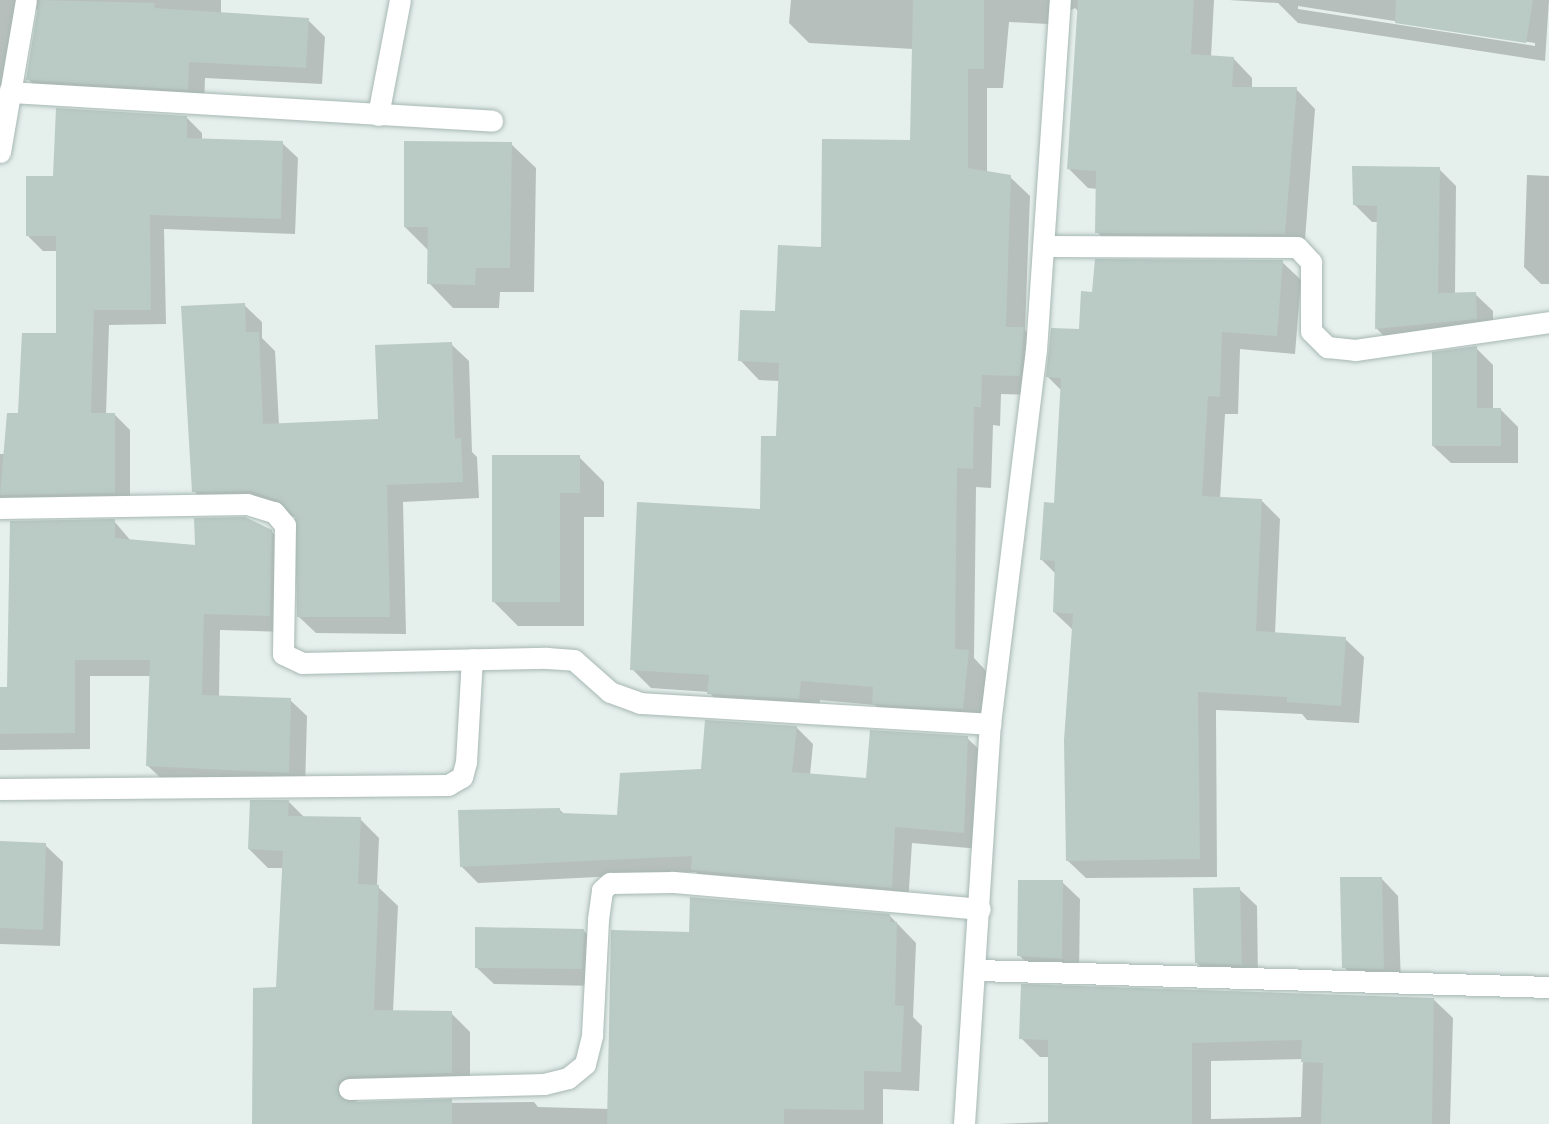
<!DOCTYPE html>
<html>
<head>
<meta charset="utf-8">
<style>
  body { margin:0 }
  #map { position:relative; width:1549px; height:1124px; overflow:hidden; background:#e5efec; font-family:Roboto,sans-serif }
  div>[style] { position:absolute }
  .shadow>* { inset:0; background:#0003 }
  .building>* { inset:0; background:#bacac5 }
  .roads { filter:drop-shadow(0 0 2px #a7b8b4) drop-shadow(0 0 2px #a7b8b4) }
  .minor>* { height:21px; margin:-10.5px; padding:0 10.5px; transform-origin:10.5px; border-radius:10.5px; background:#fff }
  span { translate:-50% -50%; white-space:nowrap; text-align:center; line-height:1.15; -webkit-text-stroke:7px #f7fbf9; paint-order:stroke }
</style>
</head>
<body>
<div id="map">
  <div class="shadow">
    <div style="clip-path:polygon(0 0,221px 0,221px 14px,308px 20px,325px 37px,322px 84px,205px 78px,204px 106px,44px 96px,28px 79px,40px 7px,29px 15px,0 100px)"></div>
    <div style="clip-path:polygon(791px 0,1214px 0,1211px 57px,1233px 58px,1252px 78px,1252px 89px,1296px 89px,1315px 109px,1304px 253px,1117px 252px,1097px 232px,1098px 189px,1088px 188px,1069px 169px,1079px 12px,1075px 8px,1069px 11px,1066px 25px,1009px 22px,1003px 88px,987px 88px,987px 173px,1010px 177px,1030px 196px,1025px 330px,1043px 349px,1039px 395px,1001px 394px,1000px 426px,993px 425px,991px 488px,976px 487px,974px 658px,987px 672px,982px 728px,893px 723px,875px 705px,820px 700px,818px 718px,728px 713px,709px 692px,651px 688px,632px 669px,762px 511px,778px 438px,780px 381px,759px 380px,740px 360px,822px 249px,912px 142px,913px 49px,809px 43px,789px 23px)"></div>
    <div style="clip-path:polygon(evenodd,1229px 0,1549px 0,1545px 61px,1298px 23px,1278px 3px,1229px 0,1298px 6px,1535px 43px,1535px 46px,1298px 9px,1298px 6px)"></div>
    <div style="clip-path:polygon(187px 118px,202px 133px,202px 140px,282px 143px,298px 158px,295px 234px,164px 229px,166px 324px,109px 325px,106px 414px,114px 414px,130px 430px,130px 508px,0 517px,0 454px,8px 454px,20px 414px,58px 335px,58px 251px,43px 251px,28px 236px,55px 178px)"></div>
    <div style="clip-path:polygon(511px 144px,536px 168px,534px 292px,500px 292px,499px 308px,453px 308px,429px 283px,429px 251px,405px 227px)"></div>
    <div style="clip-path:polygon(1439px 169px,1456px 186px,1455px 294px,1475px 294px,1493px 311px,1493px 336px,1394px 346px,1377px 329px,1379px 222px,1372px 222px,1355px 205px)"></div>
    <div style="clip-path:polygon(1527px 175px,1549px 176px,1549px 284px,1541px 284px,1524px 267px)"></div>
    <div style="clip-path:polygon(1282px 262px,1301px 280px,1295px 354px,1240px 349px,1238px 414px,1225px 414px,1220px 499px,1262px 501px,1280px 519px,1275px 634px,1345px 639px,1364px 657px,1359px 723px,1307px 720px,1302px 714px,1216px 710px,1217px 877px,1086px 878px,1067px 860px,1073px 630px,1054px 612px,1056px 574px,1041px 559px,1055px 505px,1062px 391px,1048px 377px,1081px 331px,1094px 294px)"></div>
    <div style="clip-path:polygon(244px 305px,262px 322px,262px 338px,275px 351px,279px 425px,380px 421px,451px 344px,469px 361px,472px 452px,477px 457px,479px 498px,403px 502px,406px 634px,316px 633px,298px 616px,295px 517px,266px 507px,211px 508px,194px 491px)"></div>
    <div style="clip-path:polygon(1476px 348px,1493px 365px,1493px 410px,1501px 410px,1518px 427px,1518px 463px,1451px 463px,1433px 446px)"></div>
    <div style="clip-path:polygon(579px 457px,604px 482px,604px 517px,584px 517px,584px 626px,518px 626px,493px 601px)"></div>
    <div style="clip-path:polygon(114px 521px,131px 541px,197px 547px,271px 531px,288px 548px,286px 632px,220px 630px,219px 697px,290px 700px,307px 716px,305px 789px,165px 782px,148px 766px,151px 676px,90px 676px,90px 749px,0 750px,0 688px,8px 688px)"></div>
    <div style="clip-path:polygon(796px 727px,813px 744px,810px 775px,868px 780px,967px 738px,984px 754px,980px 849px,912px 843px,908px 904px,710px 887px,696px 872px,478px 883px,461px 866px,560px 810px,565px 815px,619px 817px)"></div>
    <div style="clip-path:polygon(288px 801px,305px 818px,360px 819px,379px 838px,377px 886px,398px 906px,393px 1012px,451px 1013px,470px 1032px,470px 1092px,368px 1094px,352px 1104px,534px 1102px,538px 1107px,610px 1109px,691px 933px,890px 916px,916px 943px,913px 1017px,922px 1026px,919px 1091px,883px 1089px,883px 1124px,254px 1124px,277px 989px,284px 868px,268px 868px,249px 849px)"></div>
    <div style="clip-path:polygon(0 843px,45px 845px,63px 862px,60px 946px,0 944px)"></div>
    <div style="clip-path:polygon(1381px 878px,1398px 896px,1401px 985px,1361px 984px,1344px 967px)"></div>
    <div style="clip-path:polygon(1062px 882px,1080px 899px,1079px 976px,1036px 972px,1019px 955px)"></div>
    <div style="clip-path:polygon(1239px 889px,1257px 906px,1258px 981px,1214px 980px,1197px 963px)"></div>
    <div style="clip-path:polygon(584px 931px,601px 948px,599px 986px,494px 984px,476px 967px)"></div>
    <div style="clip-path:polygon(evenodd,1433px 999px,1453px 1018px,1450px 1124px,997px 1124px,1050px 1122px,1050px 1057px,1040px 1057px,1021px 1038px,1433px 999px,1303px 1059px,1301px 1117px,1211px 1119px,1211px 1061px,1303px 1059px)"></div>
  </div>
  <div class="building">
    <div style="clip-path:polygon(39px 0,155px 3px,154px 8px,309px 18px,306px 68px,189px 62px,188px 90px,26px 80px)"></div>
    <div style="clip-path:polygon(913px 0,984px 0,984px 69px,968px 69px,968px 168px,1011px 175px,1006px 327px,1024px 327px,1020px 376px,982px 375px,981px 407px,974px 407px,973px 469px,957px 468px,955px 649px,969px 650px,963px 709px,872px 704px,873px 687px,801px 681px,799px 699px,707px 694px,709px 675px,630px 670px,637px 502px,760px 509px,761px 436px,776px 436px,779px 363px,738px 361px,740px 310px,775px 311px,778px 245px,821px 247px,822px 139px,910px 140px)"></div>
    <div style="clip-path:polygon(1078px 0,1194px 0,1191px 54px,1234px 57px,1232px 87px,1297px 87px,1285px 234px,1095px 233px,1096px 171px,1067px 169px)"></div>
    <div style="clip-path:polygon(1396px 0,1533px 0,1526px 43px,1395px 23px)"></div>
    <div style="clip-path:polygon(56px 108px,187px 116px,187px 138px,283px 141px,281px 219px,150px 215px,151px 310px,94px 310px,91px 413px,115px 413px,115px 493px,0 495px,7px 413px,18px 413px,22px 333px,56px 333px,56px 236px,26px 236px,26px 176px,53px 176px)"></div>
    <div style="clip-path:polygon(404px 141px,512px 142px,510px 268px,476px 268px,475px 285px,427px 284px,428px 227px,404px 227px)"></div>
    <div style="clip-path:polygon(1352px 166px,1440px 167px,1438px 293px,1476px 292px,1477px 319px,1375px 329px,1377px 206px,1353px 205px)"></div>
    <div style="clip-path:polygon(1095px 259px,1283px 260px,1277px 336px,1222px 332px,1220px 397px,1208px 396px,1202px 496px,1262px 499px,1256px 631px,1346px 637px,1341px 706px,1287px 702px,1287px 697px,1198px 692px,1200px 859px,1066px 861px,1064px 740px,1073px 614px,1053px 612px,1055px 561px,1040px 560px,1044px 502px,1054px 503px,1061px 378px,1046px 377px,1051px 328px,1079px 329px,1081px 291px,1092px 292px)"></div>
    <div style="clip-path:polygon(245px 303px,246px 332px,259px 332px,263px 424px,378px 419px,375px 345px,452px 342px,455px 439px,461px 438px,463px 482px,387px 485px,390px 617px,297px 617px,295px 517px,278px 500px,251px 491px,192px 492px,181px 306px)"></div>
    <div style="clip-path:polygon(1477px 346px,1477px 408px,1501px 408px,1501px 446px,1432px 446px,1432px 352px)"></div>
    <div style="clip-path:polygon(492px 455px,580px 455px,580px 493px,560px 493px,560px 602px,492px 602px)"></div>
    <div style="clip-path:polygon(245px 517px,272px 530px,270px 616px,204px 614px,202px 695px,291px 698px,289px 773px,146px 766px,150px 660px,75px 660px,75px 733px,0 734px,0 687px,7px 687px,10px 521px,115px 519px,115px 538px,195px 545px,194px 518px)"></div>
    <div style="clip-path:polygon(705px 720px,797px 726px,792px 772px,866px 778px,870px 730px,968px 736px,964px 833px,895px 827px,892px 888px,691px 870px,692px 856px,460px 867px,458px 810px,560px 808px,560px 813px,617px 815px,620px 773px,701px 769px)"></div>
    <div style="clip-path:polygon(250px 800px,289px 800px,288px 816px,361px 817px,358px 884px,379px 885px,374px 1010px,452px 1011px,452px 1073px,348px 1076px,338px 1082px,338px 1095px,349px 1102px,452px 1099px,452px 1124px,252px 1124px,253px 988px,276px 987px,283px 851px,248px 849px)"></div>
    <div style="clip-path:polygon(0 841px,46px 843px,43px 930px,0 928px)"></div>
    <div style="clip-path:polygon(1340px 877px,1382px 877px,1384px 969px,1342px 968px)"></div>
    <div style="clip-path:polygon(1018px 880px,1063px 880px,1062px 959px,1017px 956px)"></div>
    <div style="clip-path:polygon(1240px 887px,1242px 965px,1195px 963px,1193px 888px)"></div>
    <div style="clip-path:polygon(690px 897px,890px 914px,890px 922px,897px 922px,895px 1005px,904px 1006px,901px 1072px,864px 1071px,864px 1110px,784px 1109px,784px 1124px,607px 1124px,611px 930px,689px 932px)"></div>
    <div style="clip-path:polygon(475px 927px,584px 929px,582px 969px,475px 968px)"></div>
    <div style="clip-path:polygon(1021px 984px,1434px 998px,1432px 1124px,1321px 1124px,1323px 1063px,1301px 1062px,1302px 1040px,1192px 1043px,1192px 1124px,1048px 1124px,1048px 1040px,1019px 1039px)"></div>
  </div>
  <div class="roads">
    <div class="minor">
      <div style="left:9px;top:92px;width:484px;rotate:3.4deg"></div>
      <div style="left:378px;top:115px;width:117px;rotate:-79.2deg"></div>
      <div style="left:0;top:152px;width:154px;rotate:-80.3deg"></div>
      <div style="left:1043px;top:246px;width:254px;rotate:0.2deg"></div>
      <div style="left:1297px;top:247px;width:21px;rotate:47deg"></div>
      <div style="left:1311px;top:262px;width:69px;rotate:90deg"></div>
      <div style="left:1311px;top:331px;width:23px;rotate:45deg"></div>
      <div style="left:1327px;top:347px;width:28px;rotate:6deg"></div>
      <div style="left:1355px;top:350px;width:196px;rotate:-8.2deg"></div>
      <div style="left:0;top:508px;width:247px;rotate:-0.9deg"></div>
      <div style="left:247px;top:504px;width:28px;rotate:17deg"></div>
      <div style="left:274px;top:512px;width:17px;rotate:50deg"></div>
      <div style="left:285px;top:525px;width:129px;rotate:90.9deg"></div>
      <div style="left:283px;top:654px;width:21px;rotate:25deg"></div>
      <div style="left:302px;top:663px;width:245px;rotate:-1.2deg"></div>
      <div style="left:547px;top:658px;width:27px;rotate:4deg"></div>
      <div style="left:574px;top:660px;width:48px;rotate:41.6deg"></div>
      <div style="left:610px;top:692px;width:32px;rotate:20deg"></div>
      <div style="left:640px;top:703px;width:351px;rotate:3.4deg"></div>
      <div style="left:0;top:789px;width:448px;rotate:-0.5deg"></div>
      <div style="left:448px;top:785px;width:16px;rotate:-30deg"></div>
      <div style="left:462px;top:777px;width:16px;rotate:-75deg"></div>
      <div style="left:466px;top:762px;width:103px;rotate:-86.7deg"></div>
      <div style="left:977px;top:970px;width:572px;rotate:1.7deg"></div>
      <div style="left:349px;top:1089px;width:195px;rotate:-1.5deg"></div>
      <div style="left:544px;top:1084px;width:25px;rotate:-14deg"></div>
      <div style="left:568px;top:1078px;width:22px;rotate:-39deg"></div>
      <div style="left:585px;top:1064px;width:30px;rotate:-76deg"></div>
      <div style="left:592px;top:1035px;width:116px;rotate:-87deg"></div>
      <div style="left:598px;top:919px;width:29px;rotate:-82deg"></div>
      <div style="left:602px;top:890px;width:11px;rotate:-41deg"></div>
      <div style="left:610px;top:883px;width:63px;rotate:-0.9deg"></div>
      <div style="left:673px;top:882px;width:308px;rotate:5deg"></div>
      <div style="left:964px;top:1124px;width:401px;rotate:-86.3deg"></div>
      <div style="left:990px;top:724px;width:377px;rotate:-83deg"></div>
      <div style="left:1036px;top:350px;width:351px;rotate:-86.1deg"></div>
    </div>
  </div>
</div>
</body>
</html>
